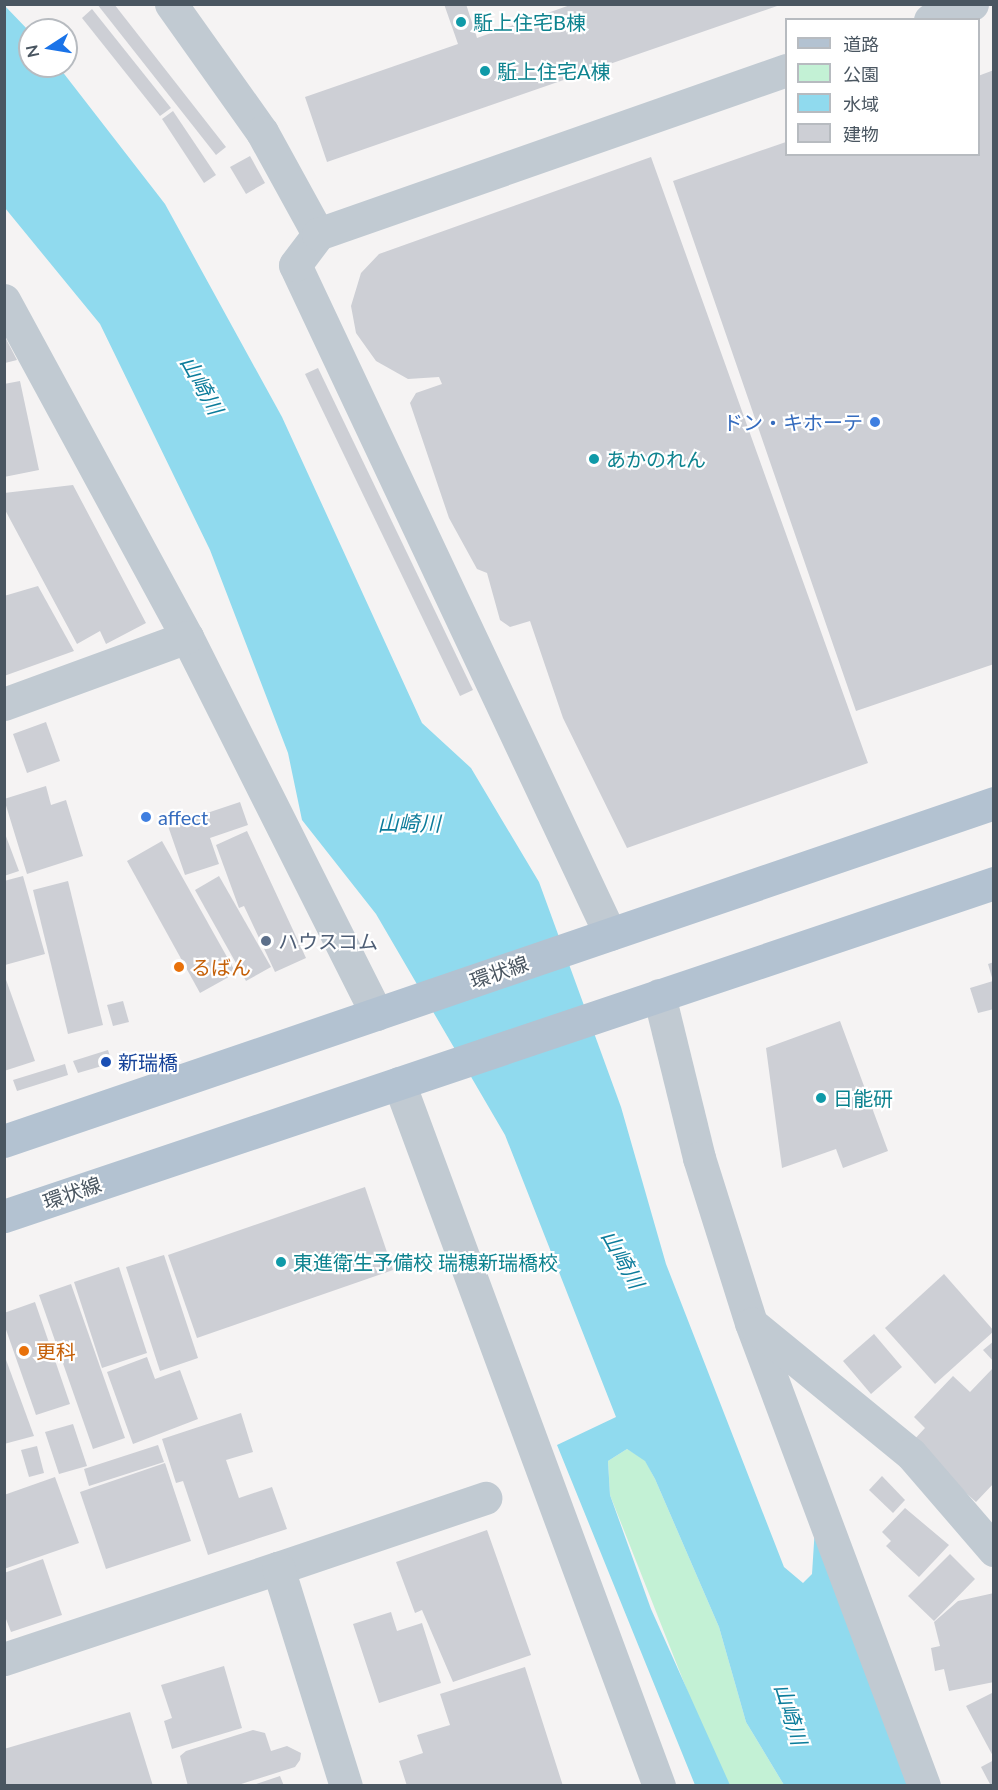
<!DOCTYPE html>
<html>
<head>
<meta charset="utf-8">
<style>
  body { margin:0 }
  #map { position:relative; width:998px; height:1790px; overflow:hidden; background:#f5f3f3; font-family:Lato,"Noto Sans JP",sans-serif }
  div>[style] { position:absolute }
  .green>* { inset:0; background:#c3f1d5 }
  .water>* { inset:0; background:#90daee }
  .building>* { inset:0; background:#cdcfd5 }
  .street>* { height:33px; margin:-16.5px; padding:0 16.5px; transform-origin:16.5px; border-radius:16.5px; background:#c1cad2 }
  .primary>* { height:33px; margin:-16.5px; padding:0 16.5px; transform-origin:16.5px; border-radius:16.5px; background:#b3c2d1 }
  .dots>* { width:16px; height:16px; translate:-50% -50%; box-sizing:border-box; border:3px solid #fff; border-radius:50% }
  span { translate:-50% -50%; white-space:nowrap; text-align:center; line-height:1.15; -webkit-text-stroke:4.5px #fff; paint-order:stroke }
  .culture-label { font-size:20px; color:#0d838f }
  .left { translate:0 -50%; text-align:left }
  .shop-label { font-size:20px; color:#366cbe }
  .right { translate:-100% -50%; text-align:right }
  .service-label { font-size:20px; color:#4e5e75 }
  .food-label { font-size:20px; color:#c56008 }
  .street-label { font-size:20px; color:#4a5661 }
  .transit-label { font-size:20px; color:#164399 }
  .water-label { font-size:21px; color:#0c7c9b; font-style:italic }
  .frame { position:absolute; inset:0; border:6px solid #4a5661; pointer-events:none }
  .legend { position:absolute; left:785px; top:18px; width:195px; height:138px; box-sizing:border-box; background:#fff; border:2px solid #b7bbc0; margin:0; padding:8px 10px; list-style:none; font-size:18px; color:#4a5661 }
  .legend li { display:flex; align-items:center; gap:12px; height:30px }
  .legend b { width:30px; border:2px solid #b7bbc0 }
  .north { position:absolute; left:18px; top:18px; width:60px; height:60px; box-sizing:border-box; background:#fff; border:2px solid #b7bbc0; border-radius:50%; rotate:258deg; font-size:16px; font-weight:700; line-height:24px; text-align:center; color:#4a5661 }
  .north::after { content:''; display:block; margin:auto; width:21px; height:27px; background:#1a73e8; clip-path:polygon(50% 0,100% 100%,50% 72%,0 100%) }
</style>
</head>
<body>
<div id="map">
  <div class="green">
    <div style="clip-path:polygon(627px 1449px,645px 1460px,655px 1479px,719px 1627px,746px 1722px,784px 1785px,730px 1785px,713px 1756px,610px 1495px,608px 1461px)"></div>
  </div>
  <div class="water">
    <div style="clip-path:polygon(4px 5px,30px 32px,30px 66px,58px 66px,165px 204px,282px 417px,422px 723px,471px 768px,539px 882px,621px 1107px,666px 1264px,784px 1567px,803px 1583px,812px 1574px,815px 1527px,916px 1785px,784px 1785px,746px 1722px,719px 1627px,655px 1479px,645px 1461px,627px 1449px,608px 1461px,610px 1495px,651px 1609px,730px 1785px,695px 1785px,557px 1445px,616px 1417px,505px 1135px,376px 914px,302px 820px,288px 753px,210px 550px,100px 324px,5px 208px)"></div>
  </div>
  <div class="building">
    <div style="clip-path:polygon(97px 4px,114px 4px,226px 147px,216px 155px)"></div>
    <div style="clip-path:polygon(444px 4px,466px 4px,477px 38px,573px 4px,780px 5px,327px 162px,305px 97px,458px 44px)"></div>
    <div style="clip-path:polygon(92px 9px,171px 108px,160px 116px,82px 18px)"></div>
    <div style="clip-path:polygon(994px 70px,994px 664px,856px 711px,673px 181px,786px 142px,786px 154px,978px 154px,978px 76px)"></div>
    <div style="clip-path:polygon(173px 111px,216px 175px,204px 183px,162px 119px)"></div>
    <div style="clip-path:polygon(250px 156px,265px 183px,246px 194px,230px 167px)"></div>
    <div style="clip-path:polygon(651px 157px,868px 763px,627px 848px,563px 718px,530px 621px,510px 627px,500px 620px,487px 573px,477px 569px,449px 518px,410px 403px,416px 393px,442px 384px,439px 377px,408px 379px,376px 361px,356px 333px,351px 306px,361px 273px,379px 254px)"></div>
    <div style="clip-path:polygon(5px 337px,17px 360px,5px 363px)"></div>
    <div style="clip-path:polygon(318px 368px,473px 690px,460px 696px,305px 374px)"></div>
    <div style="clip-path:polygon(20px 381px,39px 470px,4px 477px,4px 384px)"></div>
    <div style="clip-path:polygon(73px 485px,146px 623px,106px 644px,100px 631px,77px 644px,4px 508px,4px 493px)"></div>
    <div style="clip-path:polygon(38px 586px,74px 651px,4px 676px,4px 596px)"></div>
    <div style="clip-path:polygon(46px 722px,60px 761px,27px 773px,13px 734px)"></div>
    <div style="clip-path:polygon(46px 786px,51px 805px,66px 800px,83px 856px,27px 874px,4px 799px)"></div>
    <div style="clip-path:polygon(240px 802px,248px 825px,210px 838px,219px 864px,185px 875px,168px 826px)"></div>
    <div style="clip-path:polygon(4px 831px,19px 871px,4px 876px)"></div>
    <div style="clip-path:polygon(247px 831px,306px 958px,275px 972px,244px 906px,239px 908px,216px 845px)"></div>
    <div style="clip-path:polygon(162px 841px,236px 973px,200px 993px,127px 861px)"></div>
    <div style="clip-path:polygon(23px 876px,45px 954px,5px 965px,4px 881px)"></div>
    <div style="clip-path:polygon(219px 876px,271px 967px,246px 981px,195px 890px)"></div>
    <div style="clip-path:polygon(68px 881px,103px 1025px,68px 1034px,33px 890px)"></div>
    <div style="clip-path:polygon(994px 962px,994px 1009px,978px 1013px,970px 988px,993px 981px,988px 964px)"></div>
    <div style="clip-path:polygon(4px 974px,35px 1061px,4px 1071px)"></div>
    <div style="clip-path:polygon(123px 1001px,129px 1022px,113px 1026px,107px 1005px)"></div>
    <div style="clip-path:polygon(840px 1021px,888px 1151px,843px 1168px,836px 1149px,782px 1168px,766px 1048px)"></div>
    <div style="clip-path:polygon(108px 1050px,112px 1063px,78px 1073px,73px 1061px)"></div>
    <div style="clip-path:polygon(65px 1064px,68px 1075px,17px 1091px,13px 1080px)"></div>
    <div style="clip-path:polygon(365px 1187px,393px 1270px,197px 1338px,168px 1255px)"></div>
    <div style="clip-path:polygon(164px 1255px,198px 1358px,160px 1371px,126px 1267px)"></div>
    <div style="clip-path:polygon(119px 1267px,147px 1353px,102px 1368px,74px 1282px)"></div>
    <div style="clip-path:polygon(944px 1274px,994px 1331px,935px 1384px,885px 1328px)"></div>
    <div style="clip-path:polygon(71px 1284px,125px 1438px,93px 1449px,39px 1295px)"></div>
    <div style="clip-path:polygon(35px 1302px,70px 1404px,36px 1415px,4px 1324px,4px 1313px)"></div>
    <div style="clip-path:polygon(874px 1334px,902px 1367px,871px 1394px,843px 1361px)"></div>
    <div style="clip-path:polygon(994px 1341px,994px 1362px,983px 1350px)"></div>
    <div style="clip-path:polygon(5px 1357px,34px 1436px,4px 1444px,4px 1358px)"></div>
    <div style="clip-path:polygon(147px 1357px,155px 1379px,180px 1370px,198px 1419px,133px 1444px,107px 1372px)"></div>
    <div style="clip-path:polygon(994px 1367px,994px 1483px,976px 1502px,911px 1443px,925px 1428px,914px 1417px,953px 1376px,970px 1392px)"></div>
    <div style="clip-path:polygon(241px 1413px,253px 1452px,226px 1460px,239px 1498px,272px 1487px,287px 1529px,208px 1555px,183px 1481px,176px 1483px,162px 1439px)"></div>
    <div style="clip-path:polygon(73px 1424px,87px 1466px,59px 1474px,45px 1432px)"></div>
    <div style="clip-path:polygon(158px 1445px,164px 1462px,89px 1486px,84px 1469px)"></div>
    <div style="clip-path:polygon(37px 1446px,44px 1473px,29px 1477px,21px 1450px)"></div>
    <div style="clip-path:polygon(165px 1463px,191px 1541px,106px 1569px,80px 1492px)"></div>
    <div style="clip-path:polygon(882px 1476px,905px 1500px,893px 1513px,869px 1490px)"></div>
    <div style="clip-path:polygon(55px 1477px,79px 1543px,4px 1569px,4px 1495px)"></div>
    <div style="clip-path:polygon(905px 1508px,949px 1545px,919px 1577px,886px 1546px,891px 1541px,882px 1532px)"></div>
    <div style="clip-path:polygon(487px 1530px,531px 1655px,453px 1682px,422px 1610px,415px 1613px,396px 1562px)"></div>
    <div style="clip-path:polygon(950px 1554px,975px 1579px,934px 1621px,908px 1596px)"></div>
    <div style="clip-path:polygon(43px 1559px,62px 1615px,11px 1632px,4px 1614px,4px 1573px)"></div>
    <div style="clip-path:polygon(994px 1593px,994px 1682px,949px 1691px,944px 1669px,935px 1671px,931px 1648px,940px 1646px,934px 1622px,958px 1601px)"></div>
    <div style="clip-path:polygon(391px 1612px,397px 1631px,422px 1623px,441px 1683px,379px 1703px,353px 1624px)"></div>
    <div style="clip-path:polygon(224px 1666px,242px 1728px,172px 1749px,164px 1721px,172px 1718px,161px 1685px)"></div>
    <div style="clip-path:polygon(525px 1667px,563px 1786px,407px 1786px,399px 1761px,423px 1753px,417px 1735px,450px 1725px,440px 1694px)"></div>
    <div style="clip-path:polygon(994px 1692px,994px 1758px,966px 1706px)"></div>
    <div style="clip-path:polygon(130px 1712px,153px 1786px,4px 1786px,4px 1749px)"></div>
    <div style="clip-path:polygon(253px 1730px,265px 1733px,271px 1751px,287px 1746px,301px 1753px,300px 1760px,295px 1767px,235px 1786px,188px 1786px,180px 1756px,186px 1751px)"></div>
    <div style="clip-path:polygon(994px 1760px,994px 1786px,991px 1786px,981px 1767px)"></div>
    <div style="clip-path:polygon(280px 1776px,284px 1786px,253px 1786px,253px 1785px)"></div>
  </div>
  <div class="street">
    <div style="left:171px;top:4px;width:157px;rotate:54.6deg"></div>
    <div style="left:262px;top:132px;width:116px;rotate:61.2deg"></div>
    <div style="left:930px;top:20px;width:45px;rotate:-20.9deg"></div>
    <div style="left:4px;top:300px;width:383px;rotate:61.5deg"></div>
    <div style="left:187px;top:637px;width:422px;rotate:63.3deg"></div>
    <div style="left:4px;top:704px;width:195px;rotate:-20.1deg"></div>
    <div style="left:610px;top:934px;width:739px;rotate:-115.21deg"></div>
    <div style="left:295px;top:265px;width:39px;rotate:-53deg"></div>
    <div style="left:318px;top:234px;width:496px;rotate:-19.3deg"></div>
    <div style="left:659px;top:995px;width:168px;rotate:76.2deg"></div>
    <div style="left:699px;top:1158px;width:173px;rotate:72.5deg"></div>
    <div style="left:751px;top:1323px;width:494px;rotate:69.5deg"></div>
    <div style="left:399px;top:1083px;width:750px;rotate:69.7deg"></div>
    <div style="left:752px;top:1324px;width:205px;rotate:39.3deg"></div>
    <div style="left:911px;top:1454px;width:127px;rotate:49.2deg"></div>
    <div style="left:278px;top:1568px;width:219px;rotate:-18.7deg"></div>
    <div style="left:4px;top:1659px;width:289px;rotate:-18.4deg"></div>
    <div style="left:278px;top:1568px;width:228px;rotate:72.7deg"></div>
  </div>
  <div class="primary">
    <div style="left:4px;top:1141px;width:1046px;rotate:-18.85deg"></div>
    <div style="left:4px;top:1216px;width:1045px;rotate:-18.59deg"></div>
  </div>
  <div class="dots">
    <div style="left:461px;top:22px;background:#0f9aa8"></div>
    <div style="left:485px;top:71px;background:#0f9aa8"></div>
    <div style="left:875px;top:422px;background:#3f7fe0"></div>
    <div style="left:594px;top:459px;background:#0f9aa8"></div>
    <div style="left:146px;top:817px;background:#3f7fe0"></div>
    <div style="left:266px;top:941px;background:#5c6f8a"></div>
    <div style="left:179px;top:967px;background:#e8710a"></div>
    <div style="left:106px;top:1062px;background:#1a4fb4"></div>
    <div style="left:821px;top:1098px;background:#0f9aa8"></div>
    <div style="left:281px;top:1262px;background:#0f9aa8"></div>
    <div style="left:24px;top:1351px;background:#e8710a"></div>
  </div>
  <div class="culture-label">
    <span class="left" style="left:473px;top:22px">駈上住宅B棟</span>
    <span class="left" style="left:497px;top:71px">駈上住宅A棟</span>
    <span class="left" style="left:606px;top:459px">あかのれん</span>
    <span class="left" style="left:833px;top:1098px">日能研</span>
    <span class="left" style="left:293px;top:1262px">東進衛生予備校 瑞穂新瑞橋校</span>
  </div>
  <div class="shop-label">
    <span class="right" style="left:863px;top:422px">ドン・キホーテ</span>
    <span class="left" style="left:158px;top:817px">affect</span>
  </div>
  <div class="service-label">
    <span class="left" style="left:278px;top:941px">ハウスコム</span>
  </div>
  <div class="food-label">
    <span class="left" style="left:191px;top:967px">るばん</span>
    <span class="left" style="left:36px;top:1351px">更科</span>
  </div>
  <div class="street-label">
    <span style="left:499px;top:972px;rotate:-19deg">環状線</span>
    <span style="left:72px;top:1193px;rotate:-19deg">環状線</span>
  </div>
  <div class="transit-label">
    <span class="left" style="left:118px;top:1062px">新瑞橋</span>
  </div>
  <div class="water-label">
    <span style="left:202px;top:385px;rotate:61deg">山崎川</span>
    <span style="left:409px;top:823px">山崎川</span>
    <span style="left:623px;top:1259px;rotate:61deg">山崎川</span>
    <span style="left:791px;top:1714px;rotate:73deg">山崎川</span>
  </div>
  <div class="frame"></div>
  <ul class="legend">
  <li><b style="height:8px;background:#b3c2d1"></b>道路</li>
  <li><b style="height:16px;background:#c3f1d5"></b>公園</li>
  <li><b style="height:16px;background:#90daee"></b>水域</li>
  <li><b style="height:16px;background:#cdcfd5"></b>建物</li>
  </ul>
  <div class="north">N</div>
</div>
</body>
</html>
